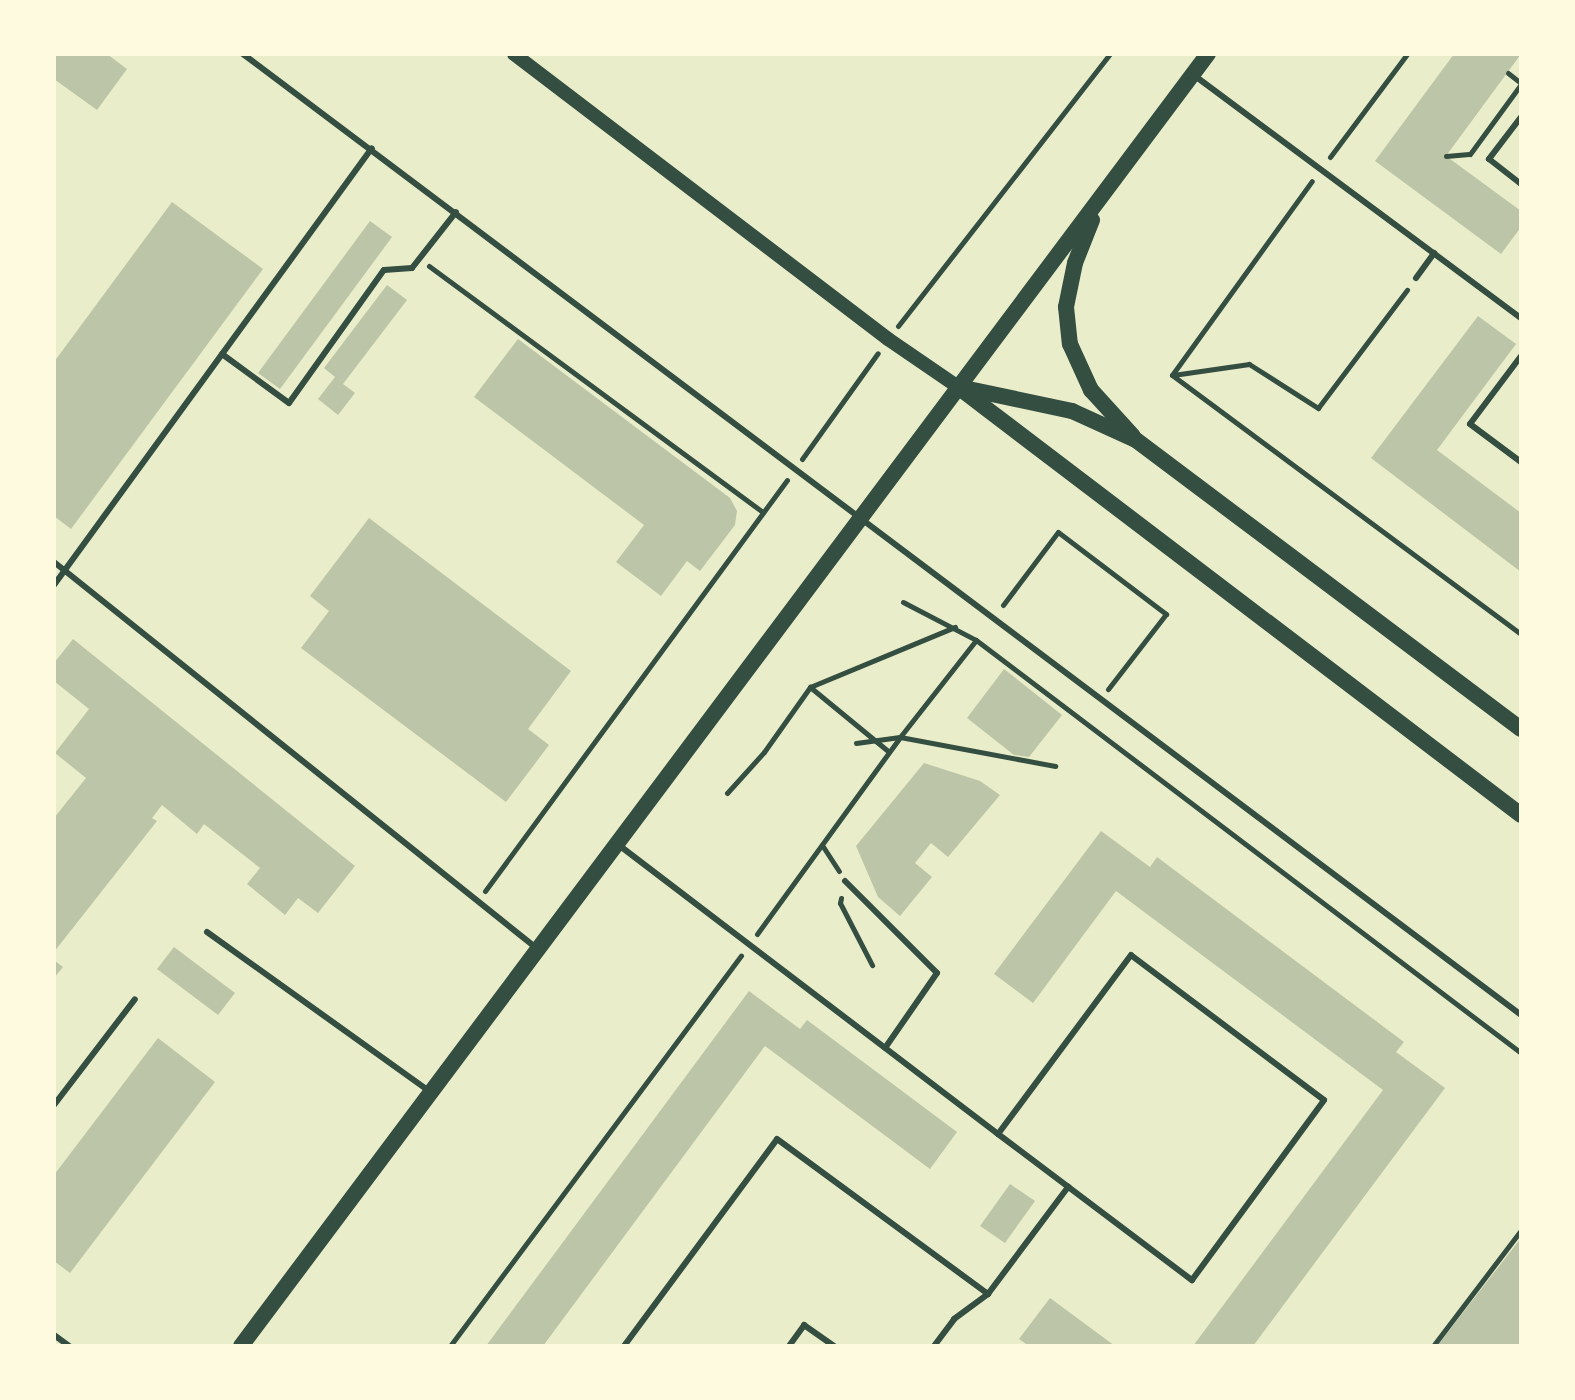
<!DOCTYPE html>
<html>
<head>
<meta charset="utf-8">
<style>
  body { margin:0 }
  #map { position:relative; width:1575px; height:1400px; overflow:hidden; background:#e9edc9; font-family:"PT Sans",sans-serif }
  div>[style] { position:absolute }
  .building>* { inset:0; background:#bcc5a7 }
  .path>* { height:5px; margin:-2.5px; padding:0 2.5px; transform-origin:2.5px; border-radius:2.5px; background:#344e41 }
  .service>* { height:6px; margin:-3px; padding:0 3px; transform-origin:3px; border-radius:3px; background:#344e41 }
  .tertiary>* { height:14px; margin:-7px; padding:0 7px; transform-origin:7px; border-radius:7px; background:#344e41 }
  .secondary>* { height:16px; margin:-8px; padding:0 8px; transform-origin:8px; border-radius:8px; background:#344e41 }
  span { translate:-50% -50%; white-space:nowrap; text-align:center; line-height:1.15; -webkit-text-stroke:8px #fefae0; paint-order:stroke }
  .frame { position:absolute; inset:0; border:56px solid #fefae0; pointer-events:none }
</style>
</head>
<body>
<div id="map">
  <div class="building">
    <div style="clip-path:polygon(54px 54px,107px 54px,127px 69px,97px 110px,54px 79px)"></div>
    <div style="clip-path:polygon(1454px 54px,1521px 54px,1446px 156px,1521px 211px,1521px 227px,1501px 254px,1375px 161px)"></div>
    <div style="clip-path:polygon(172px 202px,263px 269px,71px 529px,54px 516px,54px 362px)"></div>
    <div style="clip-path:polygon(370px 221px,392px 237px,280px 389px,258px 373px)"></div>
    <div style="clip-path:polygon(387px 285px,407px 300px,343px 384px,355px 393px,338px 415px,318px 399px,335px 377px,324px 368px)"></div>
    <div style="clip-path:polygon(1478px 316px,1516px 344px,1437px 450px,1521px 513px,1521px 572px,1371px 458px)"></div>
    <div style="clip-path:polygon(518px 339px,730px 498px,737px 511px,735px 525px,700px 571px,687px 561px,661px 596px,616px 562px,644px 525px,474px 397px)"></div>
    <div style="clip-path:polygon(369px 518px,571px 671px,528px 729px,549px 745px,506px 802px,301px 648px,329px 611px,310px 596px)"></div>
    <div style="clip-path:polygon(73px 639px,355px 866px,318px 913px,298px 898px,285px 915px,247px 884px,260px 868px,204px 824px,197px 834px,162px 805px,152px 818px,157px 821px,54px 952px,54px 818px,86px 778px,55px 753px,89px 709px,54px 681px,54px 663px)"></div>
    <div style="clip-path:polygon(1004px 669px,1062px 715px,1029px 757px,1014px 755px,967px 718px)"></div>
    <div style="clip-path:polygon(924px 763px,980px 781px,1000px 795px,948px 857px,931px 843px,915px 863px,932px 877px,900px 916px,878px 897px,856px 846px)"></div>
    <div style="clip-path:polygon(1101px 831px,1150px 867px,1157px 857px,1404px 1042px,1396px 1052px,1445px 1088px,1253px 1346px,1193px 1346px,1383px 1090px,1116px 891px,1033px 1003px,994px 974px)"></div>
    <div style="clip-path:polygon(174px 947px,235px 993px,218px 1015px,157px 969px)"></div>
    <div style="clip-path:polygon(54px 960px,63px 967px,54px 978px)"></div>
    <div style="clip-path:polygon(749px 991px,800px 1029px,807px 1020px,957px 1132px,930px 1169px,765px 1046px,543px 1346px,486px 1346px)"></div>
    <div style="clip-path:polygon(158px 1038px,215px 1082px,70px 1273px,54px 1261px,54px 1175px)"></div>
    <div style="clip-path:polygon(1010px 1184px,1035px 1201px,1005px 1243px,980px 1226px)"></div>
    <div style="clip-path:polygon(1521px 1238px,1521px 1346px,1437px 1346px)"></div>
    <div style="clip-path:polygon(1050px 1298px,1115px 1346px,1029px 1346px,1019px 1339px)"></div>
  </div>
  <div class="path">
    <div style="left:1508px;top:73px;width:16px;rotate:38deg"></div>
    <div style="left:1470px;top:154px;width:87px;rotate:-53.9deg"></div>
    <div style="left:1446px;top:156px;width:23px;rotate:-5deg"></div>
    <div style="left:1330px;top:157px;width:129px;rotate:-53.2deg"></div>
    <div style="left:429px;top:266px;width:415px;rotate:36.4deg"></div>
    <div style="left:898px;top:326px;width:345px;rotate:-52.1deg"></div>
    <div style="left:1172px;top:375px;width:435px;rotate:36.6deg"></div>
    <div style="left:1172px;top:375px;width:239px;rotate:-54.2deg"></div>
    <div style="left:1173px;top:375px;width:77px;rotate:-8.2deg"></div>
    <div style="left:1249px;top:364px;width:82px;rotate:32.5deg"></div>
    <div style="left:1318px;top:408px;width:148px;rotate:-53deg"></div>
    <div style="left:802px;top:459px;width:130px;rotate:-54.4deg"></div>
    <div style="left:903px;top:602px;width:82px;rotate:27.5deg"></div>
    <div style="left:976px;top:640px;width:684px;rotate:37.15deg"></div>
    <div style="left:1003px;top:605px;width:91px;rotate:-53deg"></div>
    <div style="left:1058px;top:532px;width:136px;rotate:37.2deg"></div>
    <div style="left:1166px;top:614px;width:95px;rotate:127.7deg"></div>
    <div style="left:810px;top:687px;width:102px;rotate:39.4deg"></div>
    <div style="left:856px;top:743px;width:44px;rotate:-7.8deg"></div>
    <div style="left:900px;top:737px;width:158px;rotate:10.6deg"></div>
    <div style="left:727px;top:793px;width:55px;rotate:-47.9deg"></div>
    <div style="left:764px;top:752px;width:80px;rotate:-54.7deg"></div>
    <div style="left:810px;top:687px;width:157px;rotate:-22.5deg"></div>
    <div style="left:822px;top:845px;width:31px;rotate:57deg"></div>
    <div style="left:485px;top:891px;width:510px;rotate:-53.69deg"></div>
    <div style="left:841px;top:898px;width:5px;rotate:101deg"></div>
    <div style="left:840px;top:903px;width:70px;rotate:62.7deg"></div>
    <div style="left:757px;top:934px;width:243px;rotate:-54deg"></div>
    <div style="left:900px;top:737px;width:123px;rotate:-51.9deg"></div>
    <div style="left:450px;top:1346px;width:487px;rotate:-53.3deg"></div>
    <div style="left:1433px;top:1346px;width:146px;rotate:-52.8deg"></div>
  </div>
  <div class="service">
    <div style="left:243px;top:54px;width:1599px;rotate:36.94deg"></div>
    <div style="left:1195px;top:76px;width:406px;rotate:36.6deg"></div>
    <div style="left:1521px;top:117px;width:53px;rotate:127.3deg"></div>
    <div style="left:1489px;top:159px;width:41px;rotate:38deg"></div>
    <div style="left:1416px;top:278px;width:31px;rotate:-54deg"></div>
    <div style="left:222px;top:354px;width:83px;rotate:36.2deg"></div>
    <div style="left:289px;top:403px;width:163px;rotate:-54.5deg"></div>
    <div style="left:384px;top:270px;width:28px;rotate:-4deg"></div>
    <div style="left:412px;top:268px;width:71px;rotate:-51.8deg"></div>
    <div style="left:1521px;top:356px;width:85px;rotate:126.9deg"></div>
    <div style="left:1470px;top:424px;width:64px;rotate:36.7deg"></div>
    <div style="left:54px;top:562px;width:616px;rotate:38.67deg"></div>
    <div style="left:54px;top:585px;width:540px;rotate:-53.96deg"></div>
    <div style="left:620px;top:846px;width:475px;rotate:37.3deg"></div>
    <div style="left:998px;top:1134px;width:243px;rotate:37deg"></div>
    <div style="left:1192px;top:1280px;width:223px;rotate:-53.7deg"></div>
    <div style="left:1324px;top:1100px;width:241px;rotate:-143.1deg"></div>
    <div style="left:1131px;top:955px;width:223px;rotate:126.6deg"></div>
    <div style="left:845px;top:881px;width:130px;rotate:45deg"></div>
    <div style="left:937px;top:973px;width:91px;rotate:124.7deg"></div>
    <div style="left:207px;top:932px;width:272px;rotate:35.6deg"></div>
    <div style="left:54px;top:1105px;width:133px;rotate:-52.6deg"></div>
    <div style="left:54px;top:1335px;width:19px;rotate:36deg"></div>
    <div style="left:624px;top:1346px;width:257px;rotate:-53.5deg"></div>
    <div style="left:777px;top:1139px;width:262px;rotate:36.3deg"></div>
    <div style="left:789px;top:1346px;width:26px;rotate:-54deg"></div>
    <div style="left:804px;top:1325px;width:37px;rotate:35deg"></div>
    <div style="left:934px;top:1346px;width:34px;rotate:-53deg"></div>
    <div style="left:954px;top:1319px;width:42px;rotate:-36.3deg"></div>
    <div style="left:988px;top:1294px;width:134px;rotate:-53.2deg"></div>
  </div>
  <div class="tertiary">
    <div style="left:514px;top:54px;width:470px;rotate:37.3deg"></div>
    <div style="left:888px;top:339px;width:85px;rotate:34.4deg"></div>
  </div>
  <div class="secondary">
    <div style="left:1092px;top:220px;width:46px;rotate:111.6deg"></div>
    <div style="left:1075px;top:263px;width:45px;rotate:101.6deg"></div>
    <div style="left:1066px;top:307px;width:37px;rotate:84deg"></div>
    <div style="left:1070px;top:344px;width:51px;rotate:65.5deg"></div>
    <div style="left:1091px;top:390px;width:62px;rotate:47.6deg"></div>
    <div style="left:958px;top:387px;width:707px;rotate:37.24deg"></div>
    <div style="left:959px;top:387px;width:116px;rotate:12deg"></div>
    <div style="left:1072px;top:411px;width:70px;rotate:24.4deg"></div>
    <div style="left:1136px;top:440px;width:481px;rotate:36.9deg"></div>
    <div style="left:241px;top:1346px;width:1614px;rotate:-53.19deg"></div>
  </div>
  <div class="frame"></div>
</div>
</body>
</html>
